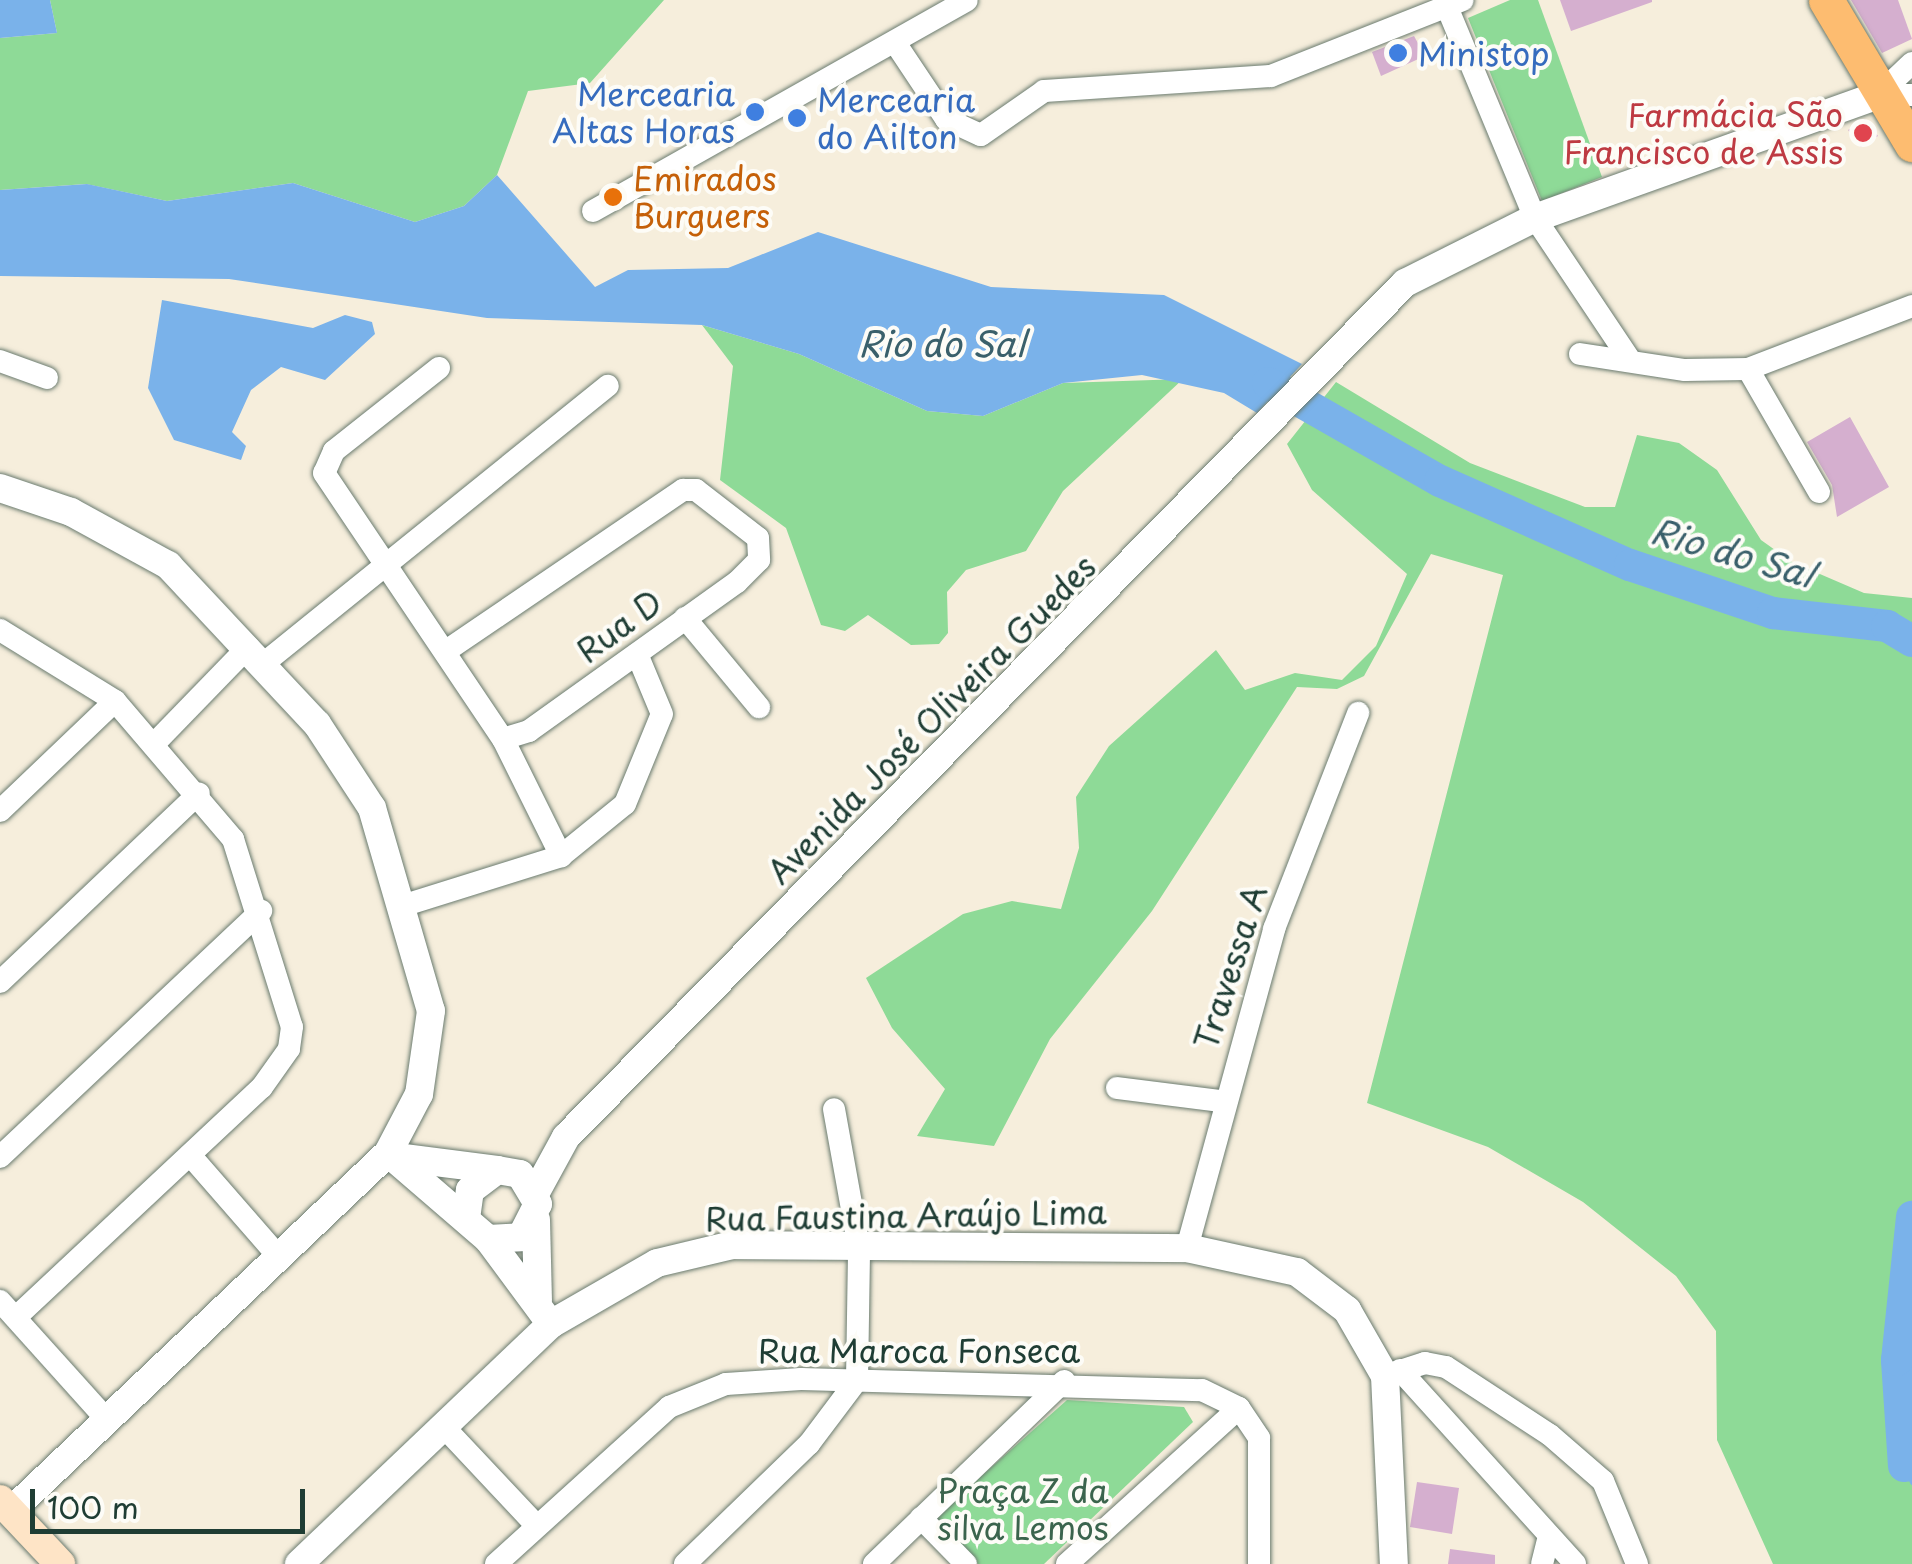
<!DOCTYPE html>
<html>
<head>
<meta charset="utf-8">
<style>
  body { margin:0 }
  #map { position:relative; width:1912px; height:1564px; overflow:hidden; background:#f6eedc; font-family:"Playpen Sans",sans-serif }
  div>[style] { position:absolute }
  .green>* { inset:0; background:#8eda97 }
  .water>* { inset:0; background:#7ab2ea }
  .stream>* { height:5px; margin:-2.5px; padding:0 2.5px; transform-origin:2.5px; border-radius:2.5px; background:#7ab2ea }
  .river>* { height:32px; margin:-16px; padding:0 16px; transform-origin:16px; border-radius:16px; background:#7ab2ea }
  .building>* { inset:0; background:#d5afcf }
  .roads { filter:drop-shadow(0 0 2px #6a7b6f) drop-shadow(0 0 2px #6a7b6f) }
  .minor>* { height:22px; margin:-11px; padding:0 11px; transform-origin:11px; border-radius:11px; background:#fff }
  .tertiary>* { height:28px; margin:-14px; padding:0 14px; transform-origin:14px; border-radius:14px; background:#fff }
  .secondary>* { height:30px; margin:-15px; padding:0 15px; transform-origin:15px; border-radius:15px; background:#fee4c6 }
  .primary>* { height:35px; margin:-17.5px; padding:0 17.5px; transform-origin:17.5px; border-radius:17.5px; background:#fdbc70 }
  .dots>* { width:28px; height:28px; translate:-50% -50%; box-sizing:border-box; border:5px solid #fdfcf7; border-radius:50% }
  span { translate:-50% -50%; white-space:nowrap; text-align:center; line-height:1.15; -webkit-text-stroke:8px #fdfcf7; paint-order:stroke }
  .shop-label { font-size:32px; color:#366cbe }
  .left { translate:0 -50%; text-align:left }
  .right { translate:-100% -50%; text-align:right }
  .health-label { font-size:32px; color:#be3a42 }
  .food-label { font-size:32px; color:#c56008 }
  .street-label { font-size:32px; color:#1f3d34 }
  .park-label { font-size:32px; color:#3b644d }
  .water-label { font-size:35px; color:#3a606b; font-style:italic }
  .scale { position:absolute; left:30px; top:1489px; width:275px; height:45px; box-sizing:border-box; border:5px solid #1f3d34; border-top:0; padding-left:12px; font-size:30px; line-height:35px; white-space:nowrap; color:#1f3d34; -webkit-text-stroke:8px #fdfcf7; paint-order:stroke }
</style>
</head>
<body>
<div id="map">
  <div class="green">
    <div style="clip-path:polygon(50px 0,664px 0,590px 83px,528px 91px,497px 175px,464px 206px,415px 222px,293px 183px,167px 201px,86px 184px,0 190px,0 38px,57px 33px)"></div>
    <div style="clip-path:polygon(1510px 0,1538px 0,1602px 177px,1542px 201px,1468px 18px)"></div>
    <div style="clip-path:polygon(702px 325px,799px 354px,927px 411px,983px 416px,1063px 383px,1183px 379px,1063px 491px,1026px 551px,966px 570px,947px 592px,948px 633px,939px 644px,911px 645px,868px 615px,845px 631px,821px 625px,786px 528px,720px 480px,733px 366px)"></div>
    <div style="clip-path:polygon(1336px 382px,1470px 463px,1585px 507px,1615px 507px,1637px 435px,1679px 443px,1717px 470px,1761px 540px,1792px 562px,1864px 593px,1912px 598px,1912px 1564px,1773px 1564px,1717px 1440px,1716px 1331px,1676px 1276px,1583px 1202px,1488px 1147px,1367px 1103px,1503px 575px,1431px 554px,1364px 676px,1337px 689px,1297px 687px,1152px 911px,1050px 1039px,994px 1146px,917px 1136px,945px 1089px,892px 1028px,866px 978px,963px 914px,1012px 901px,1061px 909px,1079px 848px,1076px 797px,1109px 746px,1216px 650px,1245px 690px,1295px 673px,1342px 680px,1376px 646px,1407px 574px,1312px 490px,1287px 444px)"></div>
    <div style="clip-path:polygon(1067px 1400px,1184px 1407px,1193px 1422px,1044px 1564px,978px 1564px,933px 1519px)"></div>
  </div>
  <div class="water">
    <div style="clip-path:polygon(0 0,50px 0,57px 33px,0 38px)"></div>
    <div style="clip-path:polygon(497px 175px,595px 287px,628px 270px,728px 268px,818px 232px,991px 287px,1164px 295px,1302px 364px,1257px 413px,1224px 393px,1142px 375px,1063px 383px,983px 416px,927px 411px,799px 354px,702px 325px,487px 318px,229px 279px,0 276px,0 190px,87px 184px,167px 201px,293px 183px,415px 222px,464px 206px)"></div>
    <div style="clip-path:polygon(162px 300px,313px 328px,345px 315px,372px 322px,375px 334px,325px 380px,281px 367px,251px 390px,232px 432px,246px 446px,241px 460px,174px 440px,148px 388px)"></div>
  </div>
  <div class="stream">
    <div style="left:1904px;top:1466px;width:18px;rotate:63deg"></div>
  </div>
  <div class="river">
    <div style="left:1268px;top:383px;width:198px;rotate:29.7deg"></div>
    <div style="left:1440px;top:481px;width:208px;rotate:23.9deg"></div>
    <div style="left:1630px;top:565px;width:151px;rotate:18.6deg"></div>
    <div style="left:1773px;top:613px;width:115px;rotate:6.5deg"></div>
    <div style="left:1887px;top:626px;width:29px;rotate:31deg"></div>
    <div style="left:1904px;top:1466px;width:106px;rotate:-93.8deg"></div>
    <div style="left:1897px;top:1360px;width:144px;rotate:-84deg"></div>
  </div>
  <div class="building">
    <div style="clip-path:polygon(1560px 0,1652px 0,1652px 2px,1571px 31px)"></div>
    <div style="clip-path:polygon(1851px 0,1898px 0,1912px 39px,1882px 53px)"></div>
    <div style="clip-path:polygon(1414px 36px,1425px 56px,1381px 76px,1372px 52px)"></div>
    <div style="clip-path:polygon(1865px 119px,1878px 136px,1861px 147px,1848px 130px)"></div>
    <div style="clip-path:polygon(1850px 417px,1889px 487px,1837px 517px,1832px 485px,1807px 442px)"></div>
    <div style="clip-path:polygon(1417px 1482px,1459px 1488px,1452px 1534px,1410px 1527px)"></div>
    <div style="clip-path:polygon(1450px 1549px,1495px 1555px,1495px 1564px,1448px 1564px)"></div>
  </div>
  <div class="roads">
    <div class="minor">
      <div style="left:1447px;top:7px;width:229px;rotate:67.4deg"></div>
      <div style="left:1535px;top:218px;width:167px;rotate:56.2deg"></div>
      <div style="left:898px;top:47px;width:87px;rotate:56.3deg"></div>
      <div style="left:946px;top:119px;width:38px;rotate:25deg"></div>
      <div style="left:981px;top:135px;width:77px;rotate:-34.9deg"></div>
      <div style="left:1044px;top:91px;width:227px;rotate:-3.8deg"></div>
      <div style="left:1271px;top:76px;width:206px;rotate:-21.6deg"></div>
      <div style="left:1912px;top:63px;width:47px;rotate:136.7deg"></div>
      <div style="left:1878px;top:95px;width:34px"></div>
      <div style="left:593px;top:211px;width:429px;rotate:-29.4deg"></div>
      <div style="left:1580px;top:354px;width:106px;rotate:8.7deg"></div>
      <div style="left:1685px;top:370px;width:63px;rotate:-0.9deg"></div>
      <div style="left:1748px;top:369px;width:176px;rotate:-21deg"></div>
      <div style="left:0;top:361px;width:50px;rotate:19.9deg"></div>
      <div style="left:439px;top:368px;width:134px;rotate:141.7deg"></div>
      <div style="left:334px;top:451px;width:24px;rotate:114deg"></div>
      <div style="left:324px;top:473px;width:321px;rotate:56.1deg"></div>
      <div style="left:503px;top:739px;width:131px;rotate:63.6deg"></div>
      <div style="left:1748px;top:369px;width:142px;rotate:60deg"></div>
      <div style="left:685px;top:618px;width:116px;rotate:50.3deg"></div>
      <div style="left:0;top:630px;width:135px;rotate:31.7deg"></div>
      <div style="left:115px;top:701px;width:182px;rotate:49.5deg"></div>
      <div style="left:233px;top:839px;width:197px;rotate:72.6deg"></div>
      <div style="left:292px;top:1027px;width:22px;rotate:98deg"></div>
      <div style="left:289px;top:1049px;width:47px;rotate:125.4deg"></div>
      <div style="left:262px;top:1087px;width:337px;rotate:136.9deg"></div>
      <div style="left:446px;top:651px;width:287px;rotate:-34.2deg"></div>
      <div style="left:683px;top:490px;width:13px"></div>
      <div style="left:696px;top:490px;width:78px;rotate:37.7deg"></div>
      <div style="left:758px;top:538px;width:22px;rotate:87deg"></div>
      <div style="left:759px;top:560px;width:31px;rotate:135deg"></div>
      <div style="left:737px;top:582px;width:256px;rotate:144.4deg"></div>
      <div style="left:529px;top:731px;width:27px;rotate:163deg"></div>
      <div style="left:263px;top:664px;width:443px;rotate:-38.9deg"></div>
      <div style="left:155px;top:743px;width:134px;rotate:-45.9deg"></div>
      <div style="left:0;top:811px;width:159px;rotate:-43.7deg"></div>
      <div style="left:405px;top:905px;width:164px;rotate:-17.4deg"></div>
      <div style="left:561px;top:856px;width:82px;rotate:-39.1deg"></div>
      <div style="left:625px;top:804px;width:97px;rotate:-67.7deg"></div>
      <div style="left:662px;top:714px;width:65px;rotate:-112.6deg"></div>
      <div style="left:0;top:982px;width:274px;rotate:-43.5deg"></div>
      <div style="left:1117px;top:1088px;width:104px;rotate:7.2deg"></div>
      <div style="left:190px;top:1155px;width:134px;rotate:48.9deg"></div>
      <div style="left:0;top:1157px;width:359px;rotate:-43.3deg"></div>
      <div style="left:1187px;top:1248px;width:331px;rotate:-74.7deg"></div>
      <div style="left:1274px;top:929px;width:232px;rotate:-68.7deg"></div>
      <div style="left:0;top:1301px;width:161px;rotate:48deg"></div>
      <div style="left:1400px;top:1370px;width:261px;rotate:47.9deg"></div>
      <div style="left:1385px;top:1376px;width:42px;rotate:-18deg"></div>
      <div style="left:1425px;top:1363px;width:21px;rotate:11deg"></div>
      <div style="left:1446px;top:1367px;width:124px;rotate:33.2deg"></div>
      <div style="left:1550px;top:1435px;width:70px;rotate:41deg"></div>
      <div style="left:1603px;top:1481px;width:90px;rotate:67.7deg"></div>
      <div style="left:443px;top:1426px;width:137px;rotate:46.8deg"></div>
      <div style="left:921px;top:1518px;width:64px;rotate:45.6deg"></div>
      <div style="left:496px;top:1564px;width:234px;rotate:-42.2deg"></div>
      <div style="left:669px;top:1407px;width:61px;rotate:-22deg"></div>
      <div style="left:726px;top:1384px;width:75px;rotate:-3.8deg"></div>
      <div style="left:801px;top:1379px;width:401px;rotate:1.6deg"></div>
      <div style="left:1202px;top:1390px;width:41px;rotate:25.9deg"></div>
      <div style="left:1239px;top:1408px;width:36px;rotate:56deg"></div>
      <div style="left:1259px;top:1438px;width:126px;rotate:90deg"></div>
      <div style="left:685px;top:1564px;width:173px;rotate:-44.1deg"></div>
      <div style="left:809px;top:1444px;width:80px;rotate:-53.1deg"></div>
      <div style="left:857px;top:1380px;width:132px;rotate:-89.1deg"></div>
      <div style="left:859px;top:1248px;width:141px;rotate:-100.2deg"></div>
      <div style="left:874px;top:1564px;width:264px;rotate:-43.9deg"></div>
      <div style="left:1067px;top:1564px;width:232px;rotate:-42.2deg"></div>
      <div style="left:1542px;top:1564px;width:29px;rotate:-76deg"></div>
    </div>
    <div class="tertiary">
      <div style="left:0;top:488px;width:75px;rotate:18.7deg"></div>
      <div style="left:71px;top:512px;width:111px;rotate:28.7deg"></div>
      <div style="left:168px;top:565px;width:218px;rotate:46.9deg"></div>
      <div style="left:317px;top:724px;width:100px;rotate:56.8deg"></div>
      <div style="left:372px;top:808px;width:211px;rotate:73.8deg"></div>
      <div style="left:431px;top:1011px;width:84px;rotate:98.2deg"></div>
      <div style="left:419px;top:1094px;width:67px;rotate:117.7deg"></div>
      <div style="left:388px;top:1153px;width:520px;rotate:136.48deg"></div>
      <div style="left:388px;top:1153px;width:132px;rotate:40.7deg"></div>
      <div style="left:488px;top:1239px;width:33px;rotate:-3deg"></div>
      <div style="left:521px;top:1237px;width:37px;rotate:-63deg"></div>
      <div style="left:538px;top:1204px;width:35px;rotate:-121deg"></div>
      <div style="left:520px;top:1174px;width:23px;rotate:-170deg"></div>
      <div style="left:497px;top:1170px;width:34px;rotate:143deg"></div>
      <div style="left:470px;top:1190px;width:22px;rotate:98deg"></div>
      <div style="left:396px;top:1157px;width:102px;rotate:7.3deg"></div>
      <div style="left:536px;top:1192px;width:63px;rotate:-61.4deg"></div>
      <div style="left:566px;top:1137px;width:1197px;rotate:-45.51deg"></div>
      <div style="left:1405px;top:283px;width:145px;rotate:-26.6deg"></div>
      <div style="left:1535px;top:218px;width:364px;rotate:-19.7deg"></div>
      <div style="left:536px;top:1220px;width:80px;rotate:88.6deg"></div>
      <div style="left:488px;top:1239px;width:106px;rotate:53.5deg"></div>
      <div style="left:299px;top:1564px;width:348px;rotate:-43.6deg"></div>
      <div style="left:551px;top:1324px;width:122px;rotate:-29.9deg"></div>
      <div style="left:657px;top:1263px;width:77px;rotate:-13.5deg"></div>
      <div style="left:732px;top:1245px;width:455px;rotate:0.4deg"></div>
      <div style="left:1187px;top:1248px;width:113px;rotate:12.3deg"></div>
      <div style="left:1297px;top:1272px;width:63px;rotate:37.2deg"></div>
      <div style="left:1347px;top:1310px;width:76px;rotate:60.1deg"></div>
      <div style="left:1385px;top:1376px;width:188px;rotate:87.3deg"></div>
    </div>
    <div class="secondary">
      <div style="left:0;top:1500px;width:88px;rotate:46.8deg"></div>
    </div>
    <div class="primary">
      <div style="left:1826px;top:0;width:168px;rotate:59.2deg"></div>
    </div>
  </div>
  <div class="dots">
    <div style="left:1398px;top:53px;background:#3f7fe0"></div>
    <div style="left:755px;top:112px;background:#3f7fe0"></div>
    <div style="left:797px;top:118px;background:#3f7fe0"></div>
    <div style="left:1863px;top:133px;background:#e0444e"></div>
    <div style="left:613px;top:197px;background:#e8710a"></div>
  </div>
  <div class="shop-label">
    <span class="left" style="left:1418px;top:53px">Ministop</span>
    <span class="right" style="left:735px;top:112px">Mercearia<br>Altas Horas</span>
    <span class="left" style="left:817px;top:118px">Mercearia<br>do Ailton</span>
  </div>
  <div class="health-label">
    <span class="right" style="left:1843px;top:133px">Farmácia São<br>Francisco de Assis</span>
  </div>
  <div class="food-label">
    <span class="left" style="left:633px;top:197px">Emirados<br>Burguers</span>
  </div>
  <div class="street-label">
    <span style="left:619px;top:626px;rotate:-36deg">Rua D</span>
    <span style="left:931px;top:719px;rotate:-45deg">Avenida José Oliveira Guedes</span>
    <span style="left:1230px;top:967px;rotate:-72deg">Travessa A</span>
    <span style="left:906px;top:1215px;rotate:-1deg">Rua Faustina Araújo Lima</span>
    <span style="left:919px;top:1350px">Rua Maroca Fonseca</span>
  </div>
  <div class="park-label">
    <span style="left:1023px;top:1509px">Praça Z da<br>silva Lemos</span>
  </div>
  <div class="water-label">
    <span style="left:942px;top:343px">Rio do Sal</span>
    <span style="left:1733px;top:552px;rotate:16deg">Rio do Sal</span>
  </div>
  <div class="scale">100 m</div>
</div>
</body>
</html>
